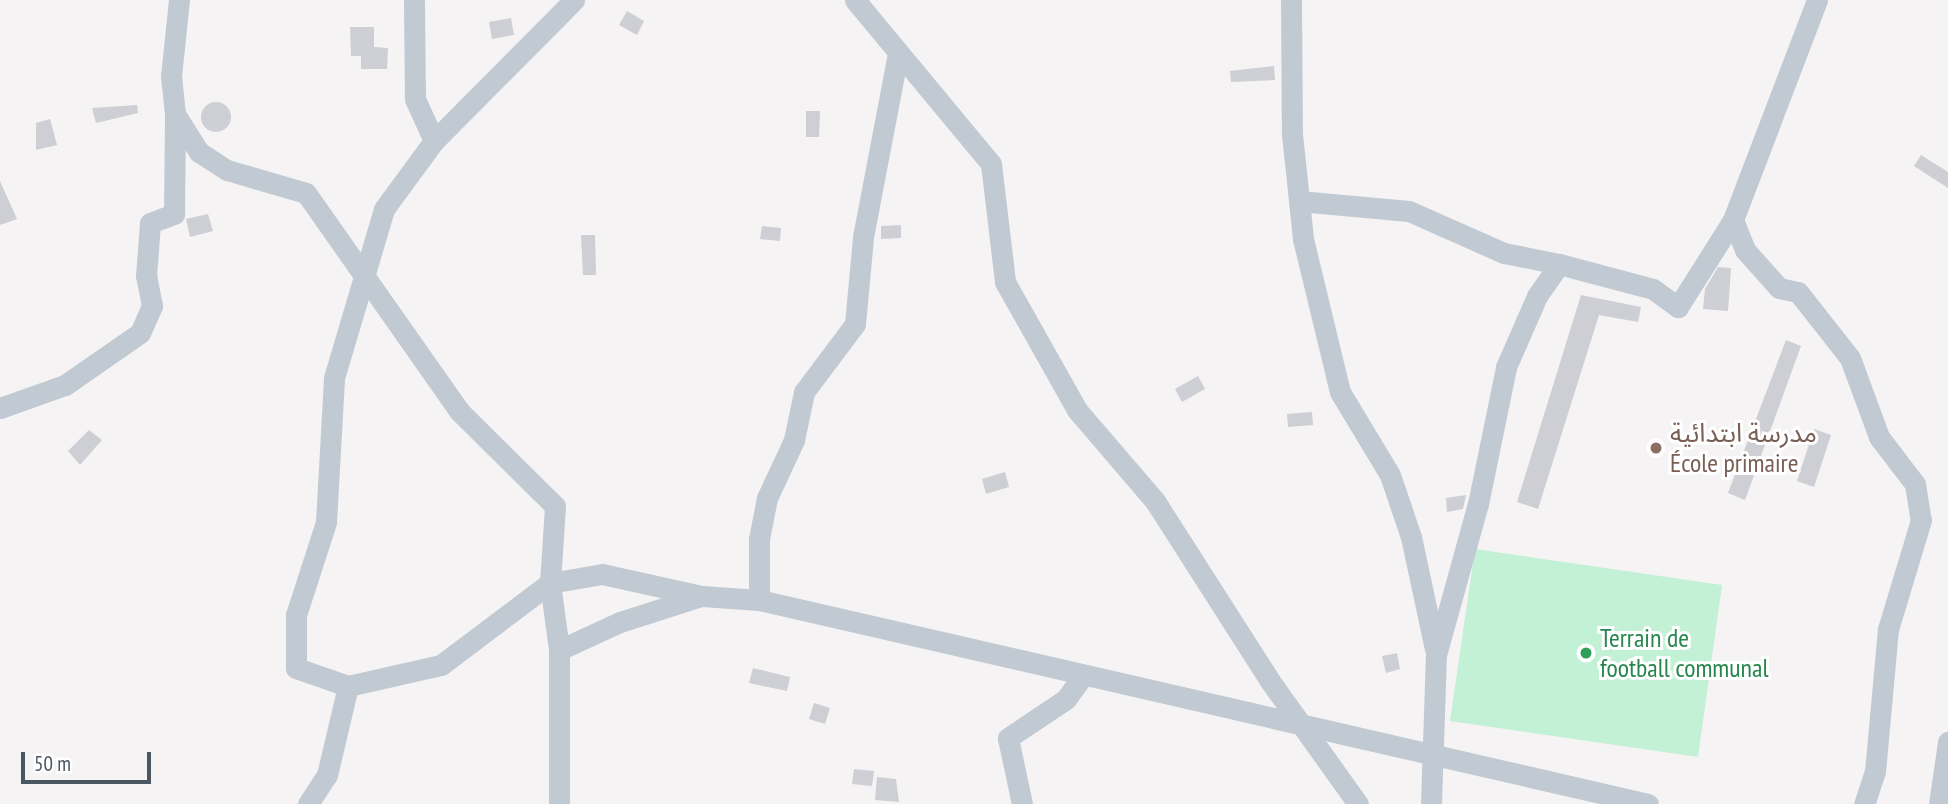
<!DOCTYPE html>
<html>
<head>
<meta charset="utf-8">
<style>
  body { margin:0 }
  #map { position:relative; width:1948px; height:804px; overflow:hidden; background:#f5f3f3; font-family:"PT Sans Narrow","Noto Sans Arabic",sans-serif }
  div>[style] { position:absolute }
  .green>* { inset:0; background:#c3f1d5 }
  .building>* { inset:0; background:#cdcfd5 }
  .round { border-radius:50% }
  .minor>* { height:21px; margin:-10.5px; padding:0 10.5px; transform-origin:10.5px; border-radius:10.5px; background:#c1cad2 }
  .dots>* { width:19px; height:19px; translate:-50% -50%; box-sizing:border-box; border:4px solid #fff; border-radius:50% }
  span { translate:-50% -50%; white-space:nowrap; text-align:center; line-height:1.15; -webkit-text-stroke:6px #fff; paint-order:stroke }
  .education-label { font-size:26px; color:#785e54 }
  .left { translate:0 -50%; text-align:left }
  .leisure-label { font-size:26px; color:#27864d }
  .scale { position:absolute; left:21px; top:752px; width:130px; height:32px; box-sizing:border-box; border:4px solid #4a5661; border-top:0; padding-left:9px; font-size:21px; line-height:24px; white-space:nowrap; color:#4a5661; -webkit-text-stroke:5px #fff; paint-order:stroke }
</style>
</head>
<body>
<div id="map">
  <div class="green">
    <div style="clip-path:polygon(1475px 549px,1722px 585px,1698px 757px,1450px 721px)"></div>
  </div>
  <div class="building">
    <div style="clip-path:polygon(627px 11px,644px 21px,637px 35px,619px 25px)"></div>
    <div style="clip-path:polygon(511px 18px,514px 35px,492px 39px,489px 22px)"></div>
    <div style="clip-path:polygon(350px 27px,374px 27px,374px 47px,388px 48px,387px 69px,361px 69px,361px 56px,351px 56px)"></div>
    <div style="clip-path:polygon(1274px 66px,1275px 80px,1231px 82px,1230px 71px)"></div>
    <div class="round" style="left:201px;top:102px;width:30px;height:30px"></div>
    <div style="clip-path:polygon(137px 105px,138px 113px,96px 123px,92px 108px)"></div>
    <div style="clip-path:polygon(806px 111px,820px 111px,819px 137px,806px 137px)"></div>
    <div style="clip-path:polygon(50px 119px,57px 145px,36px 150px,36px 123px)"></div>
    <div style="clip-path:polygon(1921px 155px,1948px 172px,1948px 188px,1914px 166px)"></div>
    <div style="clip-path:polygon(0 181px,17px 219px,0 225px)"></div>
    <div style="clip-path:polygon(208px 214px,213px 231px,190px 237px,186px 219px)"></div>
    <div style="clip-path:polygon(901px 225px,901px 238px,881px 239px,881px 226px)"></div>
    <div style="clip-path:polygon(762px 226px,781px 228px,780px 241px,760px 239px)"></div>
    <div style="clip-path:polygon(581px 235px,595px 235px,596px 275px,583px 275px)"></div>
    <div style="clip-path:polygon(1718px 267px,1731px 268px,1728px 311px,1703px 309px,1705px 289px)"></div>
    <div style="clip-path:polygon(1581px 295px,1641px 307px,1638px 322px,1599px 315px,1538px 509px,1517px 502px)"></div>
    <div style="clip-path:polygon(1786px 340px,1801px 346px,1745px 500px,1728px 493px)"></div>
    <div style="clip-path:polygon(1198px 376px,1205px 389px,1182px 402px,1175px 389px)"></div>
    <div style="clip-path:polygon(1312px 412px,1313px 425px,1288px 427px,1287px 414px)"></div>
    <div style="clip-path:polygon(1814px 429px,1831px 435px,1814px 487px,1797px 481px)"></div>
    <div style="clip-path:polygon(89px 430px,102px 440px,80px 465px,68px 451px)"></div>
    <div style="clip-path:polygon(1005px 472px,1009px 487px,986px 494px,982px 479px)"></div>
    <div style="clip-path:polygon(1466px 495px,1463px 509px,1447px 512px,1446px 498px)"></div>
    <div style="clip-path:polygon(1397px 653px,1400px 669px,1386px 673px,1382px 656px)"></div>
    <div style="clip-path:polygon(753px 668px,790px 677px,787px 691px,749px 683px)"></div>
    <div style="clip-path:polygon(814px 703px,830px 708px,825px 724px,809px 719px)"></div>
    <div style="clip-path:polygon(854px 769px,874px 771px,872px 786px,852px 784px)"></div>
    <div style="clip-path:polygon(877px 777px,896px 779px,899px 802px,875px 800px)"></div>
  </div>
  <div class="minor">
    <div style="left:179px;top:0;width:76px;rotate:96deg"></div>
    <div style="left:171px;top:76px;width:38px;rotate:84deg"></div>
    <div style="left:175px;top:114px;width:45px;rotate:57.7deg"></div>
    <div style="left:199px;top:152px;width:33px;rotate:33deg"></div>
    <div style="left:227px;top:170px;width:82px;rotate:16.2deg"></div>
    <div style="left:306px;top:193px;width:266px;rotate:54.9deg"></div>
    <div style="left:459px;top:411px;width:135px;rotate:44.7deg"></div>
    <div style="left:555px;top:506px;width:77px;rotate:93.7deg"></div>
    <div style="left:550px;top:583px;width:68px;rotate:82.3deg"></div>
    <div style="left:855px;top:0;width:213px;rotate:50.3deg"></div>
    <div style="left:991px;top:164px;width:119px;rotate:83.2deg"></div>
    <div style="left:1005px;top:282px;width:147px;rotate:60.6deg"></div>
    <div style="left:1077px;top:410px;width:120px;rotate:49.4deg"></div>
    <div style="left:1155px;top:501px;width:214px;rotate:57.4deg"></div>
    <div style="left:1270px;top:681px;width:151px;rotate:54.4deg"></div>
    <div style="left:1291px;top:0;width:134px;rotate:89.6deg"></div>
    <div style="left:1292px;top:134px;width:106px;rotate:84deg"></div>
    <div style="left:1303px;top:239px;width:157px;rotate:76.4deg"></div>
    <div style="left:1340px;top:392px;width:97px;rotate:58.9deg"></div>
    <div style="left:1390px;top:475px;width:65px;rotate:71.3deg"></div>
    <div style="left:1411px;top:537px;width:115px;rotate:77.9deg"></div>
    <div style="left:1817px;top:0;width:235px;rotate:110.9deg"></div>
    <div style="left:1733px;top:220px;width:32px;rotate:68deg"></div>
    <div style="left:1745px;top:250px;width:51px;rotate:48.2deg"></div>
    <div style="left:1779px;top:288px;width:19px;rotate:12deg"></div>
    <div style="left:1798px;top:292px;width:84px;rotate:51.8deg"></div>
    <div style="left:1850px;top:358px;width:84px;rotate:69.8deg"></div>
    <div style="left:1879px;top:437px;width:59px;rotate:52.5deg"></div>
    <div style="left:1915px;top:484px;width:36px;rotate:81deg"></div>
    <div style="left:1921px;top:520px;width:114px;rotate:106.8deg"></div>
    <div style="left:1888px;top:629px;width:143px;rotate:95.2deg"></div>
    <div style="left:1875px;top:771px;width:35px;rotate:108deg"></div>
    <div style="left:434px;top:141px;width:199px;rotate:-45.2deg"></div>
    <div style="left:1299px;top:201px;width:110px;rotate:5.2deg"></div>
    <div style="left:1409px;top:211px;width:104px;rotate:23.9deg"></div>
    <div style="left:1504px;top:253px;width:56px;rotate:11.3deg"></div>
    <div style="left:0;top:408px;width:69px;rotate:-19.5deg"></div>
    <div style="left:65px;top:385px;width:91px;rotate:-34.7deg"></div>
    <div style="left:140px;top:333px;width:30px;rotate:-66deg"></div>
    <div style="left:152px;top:306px;width:31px;rotate:-101deg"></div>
    <div style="left:146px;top:276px;width:53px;rotate:-85.7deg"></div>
    <div style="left:150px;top:223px;width:26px;rotate:-21deg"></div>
    <div style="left:174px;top:214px;width:100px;rotate:-89.4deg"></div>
    <div style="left:759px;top:600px;width:61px;rotate:-90deg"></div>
    <div style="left:759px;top:539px;width:42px;rotate:-79deg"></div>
    <div style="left:767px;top:498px;width:64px;rotate:-65deg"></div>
    <div style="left:794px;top:440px;width:49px;rotate:-78.2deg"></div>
    <div style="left:804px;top:392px;width:85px;rotate:-53.1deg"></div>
    <div style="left:855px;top:324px;width:87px;rotate:-84.7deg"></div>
    <div style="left:863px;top:237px;width:186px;rotate:-79.2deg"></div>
    <div style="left:348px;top:686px;width:55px;rotate:-160.9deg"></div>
    <div style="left:296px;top:668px;width:53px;rotate:-90deg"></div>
    <div style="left:296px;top:615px;width:98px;rotate:-72.1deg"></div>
    <div style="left:326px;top:522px;width:144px;rotate:-86.8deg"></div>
    <div style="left:334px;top:378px;width:176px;rotate:-73.5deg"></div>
    <div style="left:384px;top:209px;width:84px;rotate:-53.7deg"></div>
    <div style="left:434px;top:141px;width:46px;rotate:-114.3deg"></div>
    <div style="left:415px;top:99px;width:99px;rotate:-90.6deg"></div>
    <div style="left:308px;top:804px;width:35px;rotate:-57deg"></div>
    <div style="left:327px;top:775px;width:91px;rotate:-76.7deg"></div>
    <div style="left:348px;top:686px;width:95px;rotate:-12.7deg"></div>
    <div style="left:441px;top:665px;width:136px;rotate:-37deg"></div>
    <div style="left:550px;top:583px;width:53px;rotate:-9.8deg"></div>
    <div style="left:602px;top:574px;width:102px;rotate:12.4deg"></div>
    <div style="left:702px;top:596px;width:57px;rotate:4deg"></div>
    <div style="left:759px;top:600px;width:912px;rotate:12.92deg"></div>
    <div style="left:559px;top:804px;width:154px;rotate:-90deg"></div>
    <div style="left:559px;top:650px;width:67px;rotate:-24.7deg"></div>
    <div style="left:620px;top:622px;width:85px;rotate:-17.8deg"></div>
    <div style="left:1022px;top:804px;width:67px;rotate:-102deg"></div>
    <div style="left:1008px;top:738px;width:70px;rotate:-33.9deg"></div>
    <div style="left:1066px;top:699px;width:26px;rotate:-54deg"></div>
    <div style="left:1431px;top:804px;width:149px;rotate:-88.1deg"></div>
    <div style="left:1436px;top:655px;width:157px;rotate:-74.5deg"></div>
    <div style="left:1478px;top:504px;width:140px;rotate:-78.4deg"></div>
    <div style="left:1506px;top:367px;width:77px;rotate:-66.4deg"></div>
    <div style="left:1537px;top:296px;width:39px;rotate:-55deg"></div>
    <div style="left:1559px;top:264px;width:97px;rotate:14.9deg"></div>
    <div style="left:1653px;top:289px;width:31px;rotate:36deg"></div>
    <div style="left:1678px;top:307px;width:103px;rotate:-57.7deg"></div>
    <div style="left:1939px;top:804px;width:63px;rotate:-81.7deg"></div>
  </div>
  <div class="dots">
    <div style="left:1656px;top:448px;background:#8d6e63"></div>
    <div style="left:1586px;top:653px;background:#2e9e5b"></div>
  </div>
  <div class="education-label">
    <span class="left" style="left:1670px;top:448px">مدرسة ابتدائية<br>École primaire</span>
  </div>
  <div class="leisure-label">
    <span class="left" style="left:1600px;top:653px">Terrain de<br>football communal</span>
  </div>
  <div class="scale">50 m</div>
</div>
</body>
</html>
